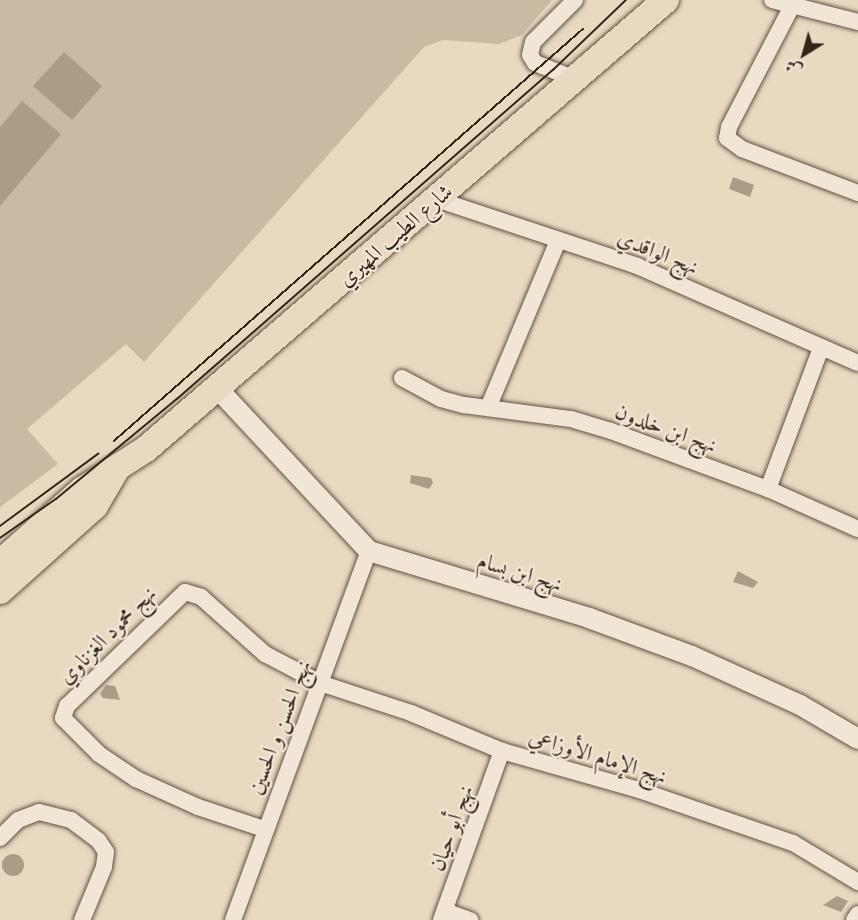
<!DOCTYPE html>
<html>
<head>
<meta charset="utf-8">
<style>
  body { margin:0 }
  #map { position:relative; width:858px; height:920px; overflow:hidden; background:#e9d9c0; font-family:"Gentium Book Plus",Amiri,serif }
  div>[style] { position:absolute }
  .green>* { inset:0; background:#cabaa4 }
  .water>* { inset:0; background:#ab9c87 }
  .round { border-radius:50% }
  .roads { filter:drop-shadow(0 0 2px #615243) drop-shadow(0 0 2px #615243) }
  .minor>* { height:16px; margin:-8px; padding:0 8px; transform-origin:8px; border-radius:8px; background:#f1e6d6 }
  .tertiary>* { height:20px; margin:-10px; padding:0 10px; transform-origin:10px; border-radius:10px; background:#f1e6d6 }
  .primary>* { height:26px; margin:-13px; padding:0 13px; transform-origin:13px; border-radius:13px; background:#e9d9c0 }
  .tram>* { height:1.5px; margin:-0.75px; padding:0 0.75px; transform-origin:0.75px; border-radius:0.75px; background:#342519 }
  span { translate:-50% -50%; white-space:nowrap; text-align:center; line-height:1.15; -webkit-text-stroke:4.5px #f1e6d6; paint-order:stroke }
  .street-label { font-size:22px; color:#342519 }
  .north { position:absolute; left:774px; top:24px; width:60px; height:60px; -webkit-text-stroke:4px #f1e6d6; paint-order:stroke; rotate:217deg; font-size:16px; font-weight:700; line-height:24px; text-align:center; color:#342519 }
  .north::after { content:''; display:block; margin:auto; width:21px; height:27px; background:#342519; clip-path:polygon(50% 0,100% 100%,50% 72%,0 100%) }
</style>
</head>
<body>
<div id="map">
  <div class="green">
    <div style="clip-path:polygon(0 0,552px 0,522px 35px,499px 44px,443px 40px,424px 47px,144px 362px,126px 344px,27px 429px,58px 464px,0 507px)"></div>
  </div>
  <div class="water">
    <div style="clip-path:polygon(64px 52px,102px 86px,72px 120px,33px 86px)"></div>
    <div style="clip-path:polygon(22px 101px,61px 134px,0 206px,0 127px)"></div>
    <div style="clip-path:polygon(733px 177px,754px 185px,750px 197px,729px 189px)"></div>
    <div style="clip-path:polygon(411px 475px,431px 478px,433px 483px,429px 489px,410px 483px)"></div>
    <div style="clip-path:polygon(738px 571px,758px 582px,753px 588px,733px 582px)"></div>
    <div style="clip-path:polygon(106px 685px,115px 686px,120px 700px,103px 698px,100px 694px)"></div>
    <div class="round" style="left:2px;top:854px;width:22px;height:22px"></div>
    <div style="clip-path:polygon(837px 896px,848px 901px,841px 912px,823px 905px)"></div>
  </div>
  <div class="roads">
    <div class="minor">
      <div style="left:575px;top:0;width:59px;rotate:135deg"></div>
      <div style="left:533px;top:42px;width:13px;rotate:103deg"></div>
      <div style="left:530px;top:55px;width:9px;rotate:58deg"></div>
      <div style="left:535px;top:63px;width:43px;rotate:21.8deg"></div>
      <div style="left:772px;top:0;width:89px;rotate:14.3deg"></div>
      <div style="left:792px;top:6px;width:136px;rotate:117.5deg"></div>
      <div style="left:729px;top:127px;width:11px;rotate:100deg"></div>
      <div style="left:727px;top:138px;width:19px;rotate:36deg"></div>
      <div style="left:742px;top:149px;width:124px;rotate:20.8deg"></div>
      <div style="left:436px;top:199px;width:212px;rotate:18.4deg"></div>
      <div style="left:637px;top:266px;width:241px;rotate:23.7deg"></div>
      <div style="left:402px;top:378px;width:44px;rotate:28.3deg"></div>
      <div style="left:441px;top:399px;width:24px;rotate:15deg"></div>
      <div style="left:464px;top:405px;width:108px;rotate:7.5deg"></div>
      <div style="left:571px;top:419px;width:42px;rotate:16.7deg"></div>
      <div style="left:611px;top:431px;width:167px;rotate:20.3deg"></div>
      <div style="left:768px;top:489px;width:151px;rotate:-69.4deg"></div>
      <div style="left:488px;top:408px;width:181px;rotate:-67.3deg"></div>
      <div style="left:768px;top:489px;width:98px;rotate:24deg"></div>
      <div style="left:264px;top:829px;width:70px;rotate:-161.6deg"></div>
      <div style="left:198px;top:807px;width:68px;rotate:-155.7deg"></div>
      <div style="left:136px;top:779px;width:45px;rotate:-146deg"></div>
      <div style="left:99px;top:754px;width:51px;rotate:-135deg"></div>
      <div style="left:63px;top:718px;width:13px;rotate:-72deg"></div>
      <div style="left:67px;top:706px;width:164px;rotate:-44deg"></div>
      <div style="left:185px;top:592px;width:17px;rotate:17deg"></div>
      <div style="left:201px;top:597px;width:86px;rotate:41.7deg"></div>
      <div style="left:265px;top:654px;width:62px;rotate:27.8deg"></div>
      <div style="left:320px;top:683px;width:96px;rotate:18.2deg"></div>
      <div style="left:411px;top:713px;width:99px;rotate:22.7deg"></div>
      <div style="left:502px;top:751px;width:142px;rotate:15.9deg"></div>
      <div style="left:639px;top:790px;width:163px;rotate:19deg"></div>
      <div style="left:793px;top:843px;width:76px;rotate:31deg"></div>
      <div style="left:0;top:838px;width:25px;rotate:-45deg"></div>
      <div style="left:18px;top:820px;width:22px;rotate:-21deg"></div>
      <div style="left:39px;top:812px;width:33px;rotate:14deg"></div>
      <div style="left:71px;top:820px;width:34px;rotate:37deg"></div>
      <div style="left:98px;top:840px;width:14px;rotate:56deg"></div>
      <div style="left:106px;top:852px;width:15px;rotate:98deg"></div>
      <div style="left:104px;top:867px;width:57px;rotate:112.5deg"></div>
      <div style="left:445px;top:911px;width:27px;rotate:20deg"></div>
      <div style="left:233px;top:920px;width:393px;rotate:-69.8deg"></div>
      <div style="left:441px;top:920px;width:180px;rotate:-70.2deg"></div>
      <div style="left:854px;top:920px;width:7px;rotate:-56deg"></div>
    </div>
    <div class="tertiary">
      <div style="left:216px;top:387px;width:224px;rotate:47deg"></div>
      <div style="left:369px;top:551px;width:230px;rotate:16.9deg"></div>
      <div style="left:589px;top:618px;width:110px;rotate:20.3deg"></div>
      <div style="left:692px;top:656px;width:119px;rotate:24.4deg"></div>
      <div style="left:800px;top:705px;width:67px;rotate:30.4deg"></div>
    </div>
    <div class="primary">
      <div style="left:0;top:563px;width:110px;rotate:-41.7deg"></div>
      <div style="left:82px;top:490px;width:76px;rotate:-32.6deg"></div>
      <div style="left:146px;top:449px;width:687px;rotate:-40.81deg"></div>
      <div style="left:0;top:591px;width:127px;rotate:-41.8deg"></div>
      <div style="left:95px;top:506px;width:42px;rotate:-59.7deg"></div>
    </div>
  </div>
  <div class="tram">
    <div style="left:114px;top:441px;width:624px;rotate:-41.3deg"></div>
    <div style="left:0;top:526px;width:122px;rotate:-36.3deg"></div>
    <div style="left:0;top:538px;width:68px;rotate:-34.9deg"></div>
    <div style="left:56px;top:499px;width:157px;rotate:-39.6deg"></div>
    <div style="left:177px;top:399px;width:500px;rotate:-41.2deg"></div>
    <div style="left:553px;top:70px;width:101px;rotate:-43.8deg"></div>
  </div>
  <div class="street-label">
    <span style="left:395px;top:235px;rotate:-41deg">شارع الطيب المهيري</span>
    <span style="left:658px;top:252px;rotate:22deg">نهج الواقدي</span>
    <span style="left:666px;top:428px;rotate:20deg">نهج ابن خلدون</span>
    <span style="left:520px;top:572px;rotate:17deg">نهج ابن بسام</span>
    <span style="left:107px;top:635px;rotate:-45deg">نهج محمود الغزناوي</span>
    <span style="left:279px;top:727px;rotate:-69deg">نهج الحسن و الحسين</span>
    <span style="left:598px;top:756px;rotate:17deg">نهج الإمام الأوزاعي</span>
    <span style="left:451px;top:828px;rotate:-70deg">نهج أبو حيان</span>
  </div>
  <div class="north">ش</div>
</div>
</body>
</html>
